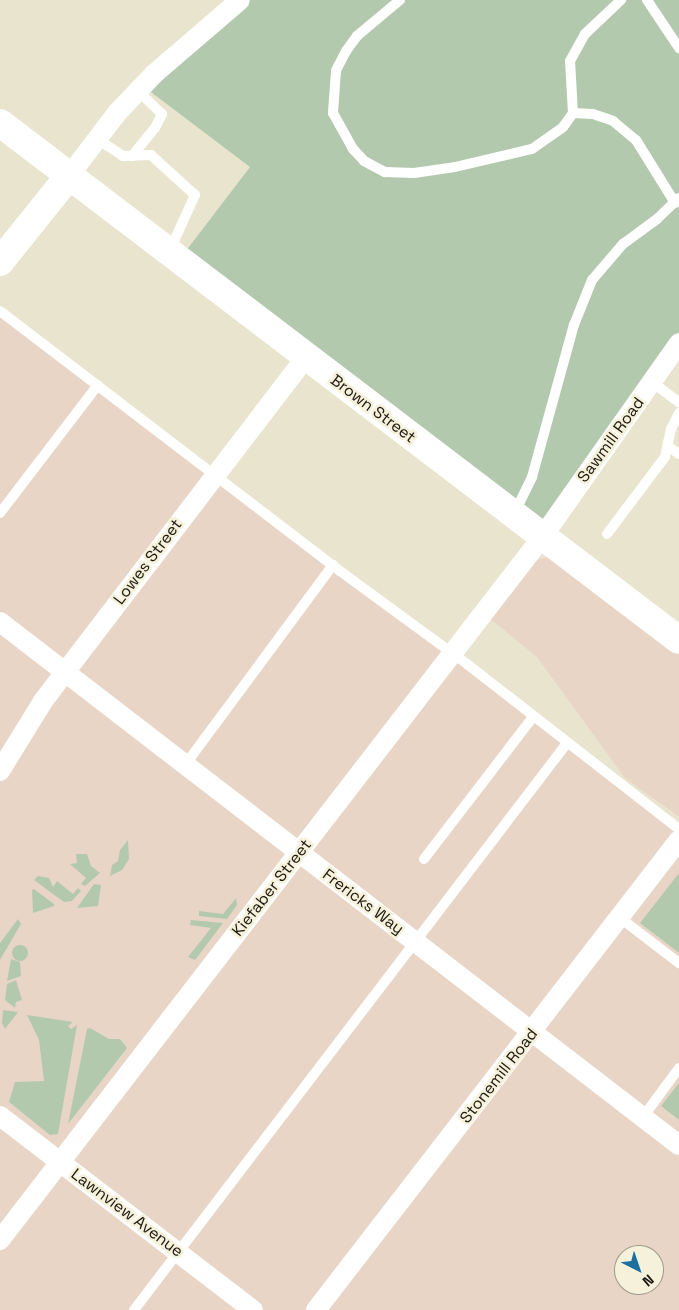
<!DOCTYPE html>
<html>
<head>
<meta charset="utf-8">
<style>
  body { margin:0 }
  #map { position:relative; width:679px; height:1310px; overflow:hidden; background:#e8e4cd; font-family:"Space Grotesk",sans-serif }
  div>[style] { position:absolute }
  .education>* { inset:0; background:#e9d5c6 }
  .green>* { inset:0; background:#b3c9ad }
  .round { border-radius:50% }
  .lane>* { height:10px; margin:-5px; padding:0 5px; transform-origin:5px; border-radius:5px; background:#fff }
  .street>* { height:20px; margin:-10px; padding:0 10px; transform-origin:10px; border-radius:10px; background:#fff }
  .secondary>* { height:28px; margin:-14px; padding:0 14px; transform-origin:14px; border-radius:14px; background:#fff }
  span { translate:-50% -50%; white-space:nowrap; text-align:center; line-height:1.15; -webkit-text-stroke:5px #f5f1da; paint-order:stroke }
  .street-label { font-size:16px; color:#19170f }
  .north { position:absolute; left:614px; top:1245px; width:50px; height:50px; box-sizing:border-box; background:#f5f1da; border:1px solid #9d9a89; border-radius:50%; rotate:139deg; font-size:14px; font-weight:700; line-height:20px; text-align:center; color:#19170f }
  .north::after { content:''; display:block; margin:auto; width:18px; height:22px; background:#1d6fa0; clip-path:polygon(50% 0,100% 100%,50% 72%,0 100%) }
</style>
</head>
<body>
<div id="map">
  <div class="education">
    <div style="clip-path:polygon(evenodd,0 311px,679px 829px,679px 1310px,0 1310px,0 311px,624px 1255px,654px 1255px,654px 1285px,624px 1285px,624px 1255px)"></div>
    <div style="clip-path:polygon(556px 556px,679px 651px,679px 817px,625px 778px,537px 657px,489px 618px,529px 561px)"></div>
  </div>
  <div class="green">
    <div style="clip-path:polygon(240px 0,679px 0,679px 343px,543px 536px,179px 260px,250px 167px,143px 86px)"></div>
    <div style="clip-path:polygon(128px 840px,129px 859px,122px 870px,110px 876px,112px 865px,118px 861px,120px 850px)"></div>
    <div style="clip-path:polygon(76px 854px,87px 854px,91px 866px,100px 873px,85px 886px,81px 884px,86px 878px,70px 864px,77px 863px)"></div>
    <div style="clip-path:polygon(679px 873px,679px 953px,640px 923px)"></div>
    <div style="clip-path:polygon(38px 876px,49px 878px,53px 887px,57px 881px,73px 894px,78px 888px,81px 891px,72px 901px,64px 902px,34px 880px)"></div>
    <div style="clip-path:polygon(94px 884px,101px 885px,98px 906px,77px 908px)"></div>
    <div style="clip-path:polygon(34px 889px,54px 904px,54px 906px,33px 913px,32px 890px)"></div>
    <div style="clip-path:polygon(236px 898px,237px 905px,227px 919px,199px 916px,199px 911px,223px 914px)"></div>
    <div style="clip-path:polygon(18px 919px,21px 924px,0 960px,0 943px)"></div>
    <div style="clip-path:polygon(191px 920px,223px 923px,195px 960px,188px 957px,211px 928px,190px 925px)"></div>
    <div class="round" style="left:12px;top:945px;width:16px;height:16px"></div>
    <div style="clip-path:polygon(11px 959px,20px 962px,21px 976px,7px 981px)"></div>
    <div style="clip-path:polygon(16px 980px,22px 1000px,16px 1002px,15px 1008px,5px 1000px,7px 984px)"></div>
    <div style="clip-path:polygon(3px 1010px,18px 1012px,5px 1029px,2px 1023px)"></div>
    <div style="clip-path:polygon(27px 1015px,73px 1022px,68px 1026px,71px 1029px,77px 1025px,58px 1134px,50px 1135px,9px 1102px,15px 1082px,44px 1081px,39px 1040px)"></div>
    <div style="clip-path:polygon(90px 1028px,109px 1039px,120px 1039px,127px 1048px,68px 1124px,87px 1029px)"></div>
    <div style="clip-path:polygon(679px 1083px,679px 1120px,661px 1106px)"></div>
  </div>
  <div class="lane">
    <div style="left:400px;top:0;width:56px;rotate:140.1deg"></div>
    <div style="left:357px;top:36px;width:19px;rotate:126deg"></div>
    <div style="left:346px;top:51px;width:22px;rotate:117deg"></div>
    <div style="left:336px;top:71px;width:42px;rotate:94.1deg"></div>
    <div style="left:333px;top:113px;width:41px;rotate:60.9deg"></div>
    <div style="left:353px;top:149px;width:16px;rotate:47deg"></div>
    <div style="left:364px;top:161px;width:24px;rotate:28deg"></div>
    <div style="left:385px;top:172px;width:29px;rotate:2deg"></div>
    <div style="left:414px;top:173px;width:41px;rotate:-8.3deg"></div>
    <div style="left:455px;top:167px;width:79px;rotate:-13.2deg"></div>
    <div style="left:532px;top:149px;width:38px;rotate:-35deg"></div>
    <div style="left:563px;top:127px;width:17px;rotate:-54deg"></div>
    <div style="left:573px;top:113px;width:52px;rotate:-93.3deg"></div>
    <div style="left:570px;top:61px;width:31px;rotate:-61deg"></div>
    <div style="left:585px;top:34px;width:50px;rotate:-43.4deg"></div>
    <div style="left:647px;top:0;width:58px;rotate:56.3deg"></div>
    <div style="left:573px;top:113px;width:20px;rotate:3deg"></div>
    <div style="left:593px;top:114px;width:21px;rotate:19deg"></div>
    <div style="left:613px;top:121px;width:30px;rotate:40deg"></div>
    <div style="left:636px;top:140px;width:74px;rotate:58.2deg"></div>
    <div style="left:97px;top:139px;width:31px;rotate:33deg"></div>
    <div style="left:123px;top:156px;width:28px;rotate:-2deg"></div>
    <div style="left:151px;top:155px;width:59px;rotate:42.3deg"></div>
    <div style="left:195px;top:195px;width:63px;rotate:114.5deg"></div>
    <div style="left:132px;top:156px;width:36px;rotate:-51deg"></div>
    <div style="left:155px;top:128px;width:16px;rotate:-63deg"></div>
    <div style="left:162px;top:114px;width:33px;rotate:-136deg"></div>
    <div style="left:0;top:311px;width:428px;rotate:37.4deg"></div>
    <div style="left:340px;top:571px;width:157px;rotate:36.2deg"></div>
    <div style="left:467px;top:664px;width:269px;rotate:37.9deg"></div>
    <div style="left:652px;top:382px;width:34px;rotate:37deg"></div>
    <div style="left:669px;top:447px;width:12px;rotate:35deg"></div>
    <div style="left:515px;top:512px;width:39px;rotate:-64deg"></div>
    <div style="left:532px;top:477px;width:158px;rotate:-74.6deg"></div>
    <div style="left:574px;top:325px;width:48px;rotate:-68.2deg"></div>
    <div style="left:592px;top:280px;width:48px;rotate:-49.3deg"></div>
    <div style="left:623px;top:244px;width:42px;rotate:-36.3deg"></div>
    <div style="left:657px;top:219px;width:30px;rotate:-44deg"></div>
    <div style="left:0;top:513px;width:161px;rotate:-52.6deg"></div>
    <div style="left:607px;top:534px;width:96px;rotate:-53deg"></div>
    <div style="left:665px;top:457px;width:29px;rotate:-78deg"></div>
    <div style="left:671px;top:429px;width:18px;rotate:-63deg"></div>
    <div style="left:185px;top:765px;width:249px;rotate:-53.5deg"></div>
    <div style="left:424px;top:859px;width:179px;rotate:-52.5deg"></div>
    <div style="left:619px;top:917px;width:76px;rotate:37.5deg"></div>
    <div style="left:643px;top:1117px;width:61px;rotate:-53.7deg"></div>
    <div style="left:134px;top:1310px;width:713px;rotate:-52.63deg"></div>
  </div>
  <div class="street">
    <div style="left:69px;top:176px;width:79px;rotate:-52.7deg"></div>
    <div style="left:117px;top:113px;width:54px;rotate:-46.5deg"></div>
    <div style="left:154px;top:74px;width:113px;rotate:-40.7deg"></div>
    <div style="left:0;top:622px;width:857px;rotate:37.61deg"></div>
    <div style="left:0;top:771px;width:82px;rotate:-58.4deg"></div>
    <div style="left:43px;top:701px;width:432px;rotate:-52.6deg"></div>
    <div style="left:0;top:1116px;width:319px;rotate:37.5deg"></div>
    <div style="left:0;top:1240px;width:889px;rotate:-52.36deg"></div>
    <div style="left:543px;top:536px;width:236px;rotate:-54.8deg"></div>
    <div style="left:316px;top:1310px;width:594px;rotate:-52.32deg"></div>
  </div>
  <div class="secondary">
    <div style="left:0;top:123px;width:853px;rotate:37.29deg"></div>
    <div style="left:0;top:262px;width:110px;rotate:-51.3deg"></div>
  </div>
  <div class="street-label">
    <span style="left:373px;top:409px;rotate:37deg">Brown Street</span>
    <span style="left:611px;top:440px;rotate:-54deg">Sawmill Road</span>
    <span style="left:148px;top:562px;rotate:-53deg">Lowes Street</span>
    <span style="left:272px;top:888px;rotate:-52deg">Kiefaber Street</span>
    <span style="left:363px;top:902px;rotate:37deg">Frericks Way</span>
    <span style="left:499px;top:1076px;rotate:-52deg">Stonemill Road</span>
    <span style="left:127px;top:1213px;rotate:37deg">Lawnview Avenue</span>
  </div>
  <div class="north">N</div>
</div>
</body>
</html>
